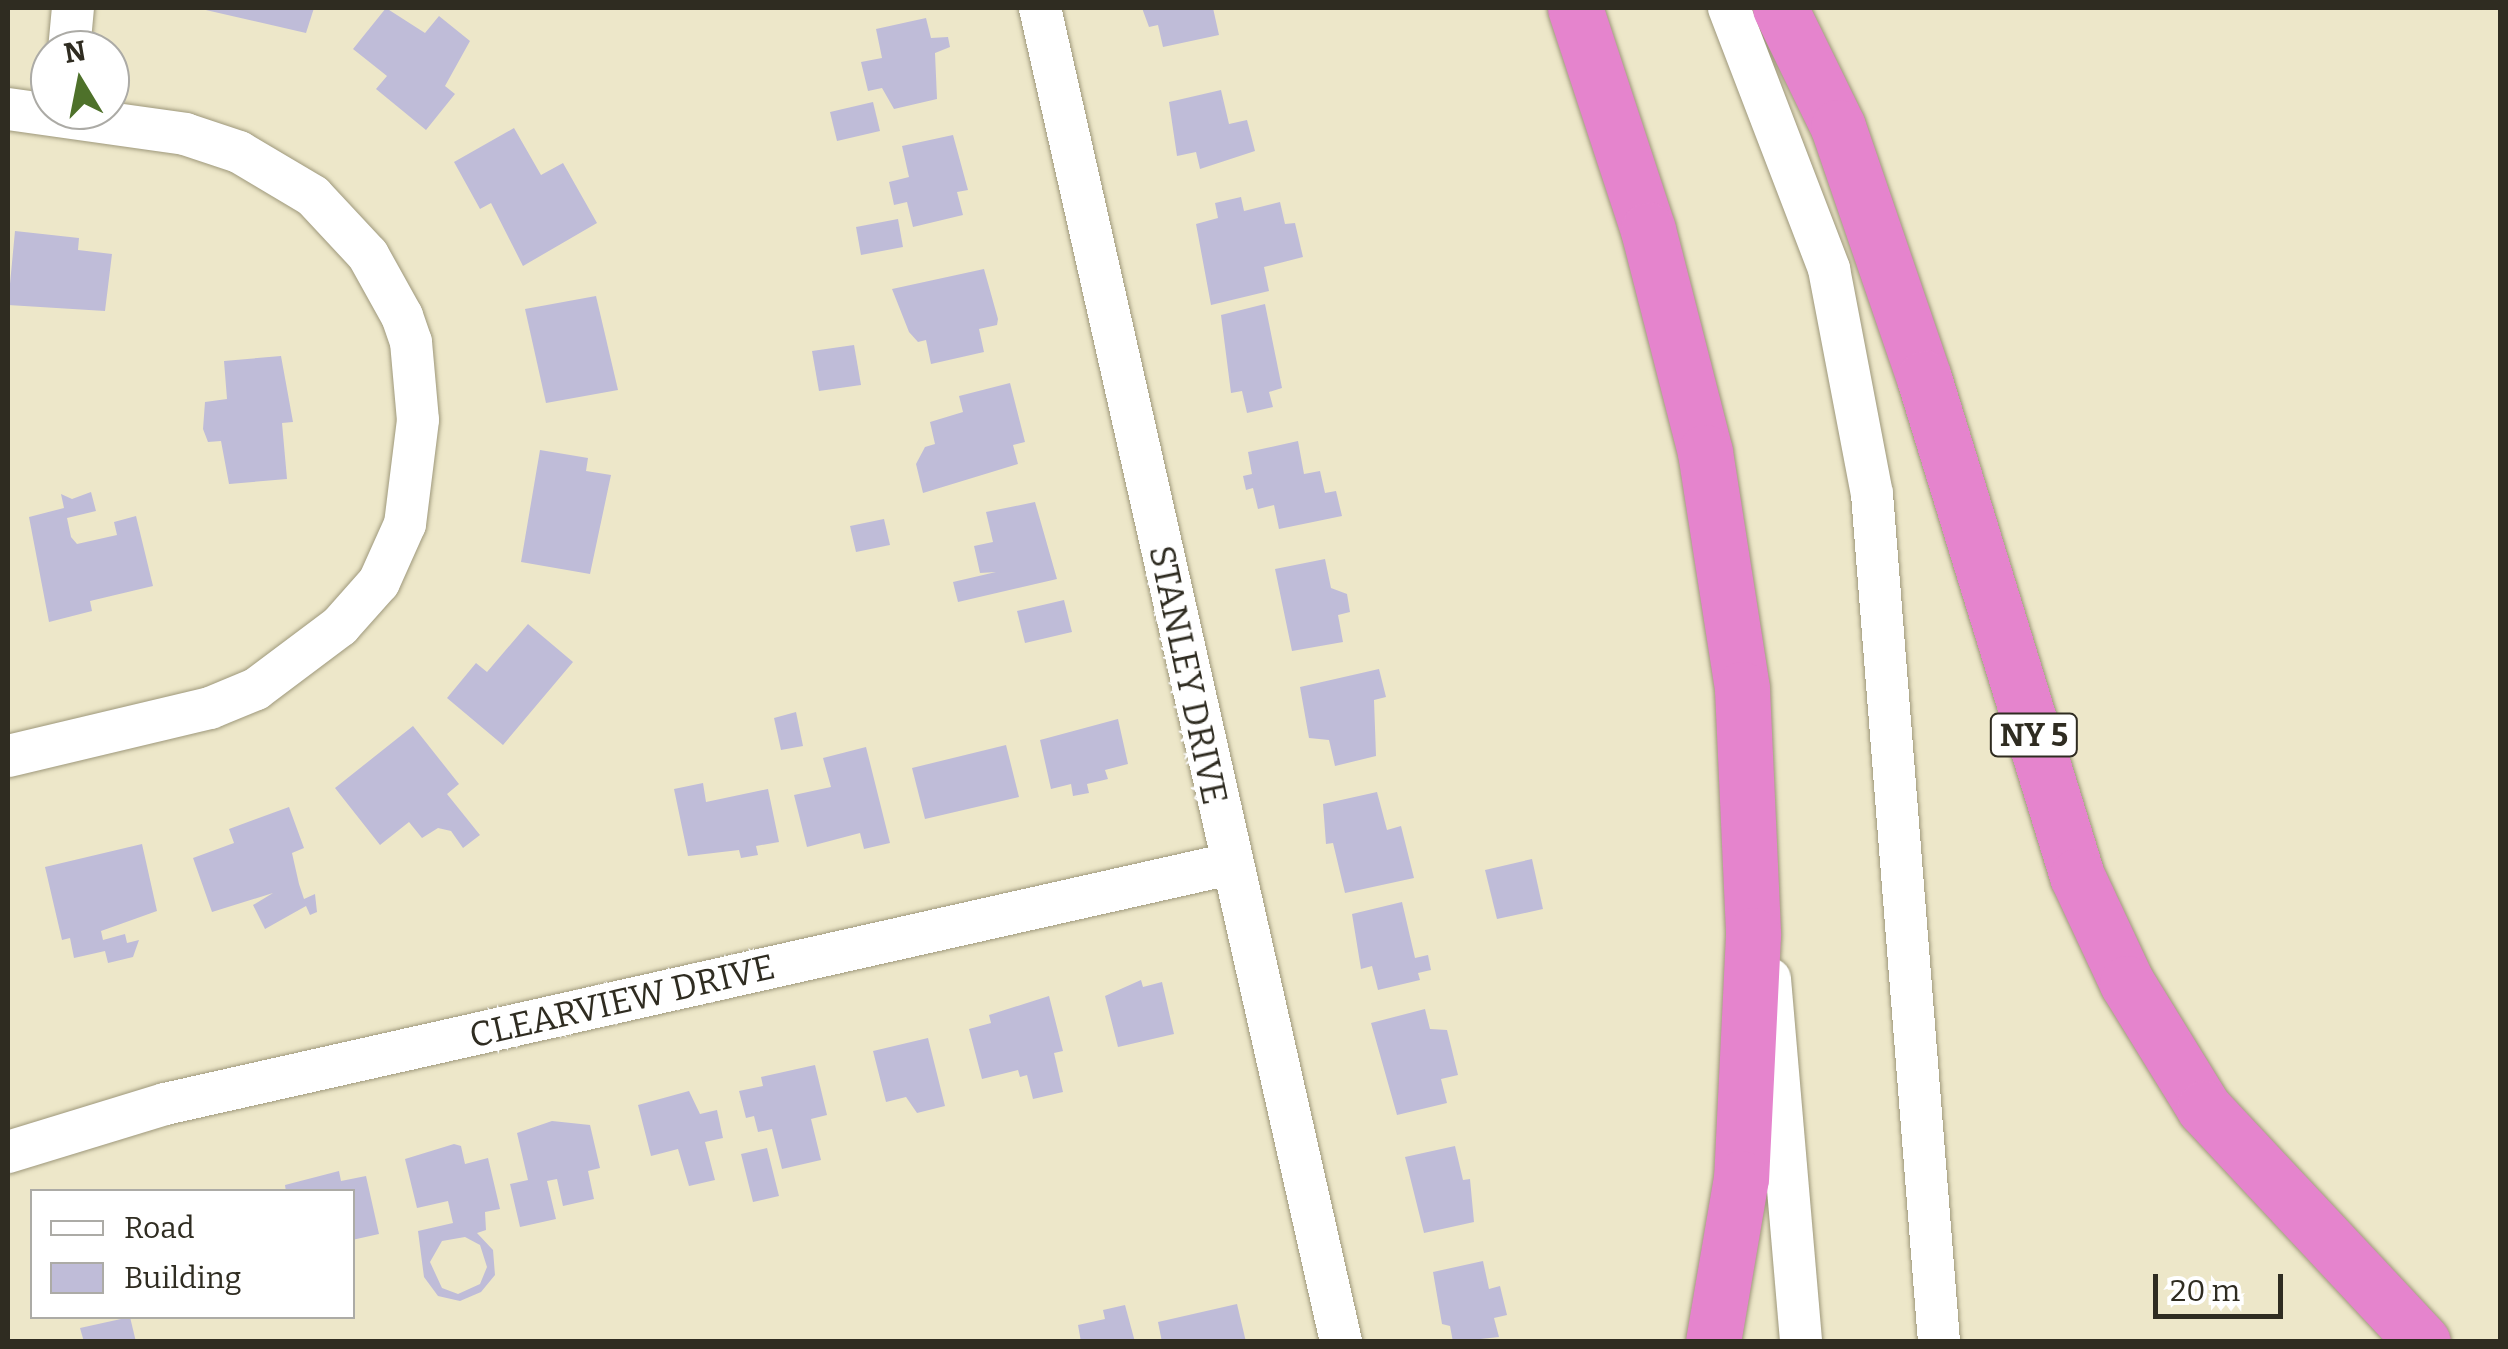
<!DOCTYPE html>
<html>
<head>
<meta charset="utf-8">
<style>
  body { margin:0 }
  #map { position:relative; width:2508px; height:1349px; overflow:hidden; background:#ede7c9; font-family:Bitter,serif }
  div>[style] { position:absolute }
  .building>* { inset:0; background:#bfbcd8 }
  .roads { filter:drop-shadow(0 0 2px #9e987b) drop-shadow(0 0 2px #9e987b) }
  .minor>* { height:42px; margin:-21px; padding:0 21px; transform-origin:21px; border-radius:21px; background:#fff }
  .highway>* { height:55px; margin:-27.5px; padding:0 27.5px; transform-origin:27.5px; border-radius:27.5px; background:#e584cd }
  span { translate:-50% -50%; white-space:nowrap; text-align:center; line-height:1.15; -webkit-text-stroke:8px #fff; paint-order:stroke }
  .shield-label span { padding:2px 8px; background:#fff; border:2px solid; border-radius:8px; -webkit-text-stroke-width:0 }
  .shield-label { font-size:32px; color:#2f2c21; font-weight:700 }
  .street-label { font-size:35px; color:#2f2c21 }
  .frame { position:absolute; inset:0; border:10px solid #2f2c21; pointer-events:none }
  .legend { position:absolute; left:30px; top:1189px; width:325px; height:130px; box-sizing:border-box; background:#fff; border:2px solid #acaba6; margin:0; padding:12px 18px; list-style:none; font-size:30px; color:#2f2c21 }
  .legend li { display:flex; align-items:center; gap:20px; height:50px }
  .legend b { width:50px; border:2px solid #acaba6 }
  .north { position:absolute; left:30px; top:30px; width:100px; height:100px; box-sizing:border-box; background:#fff; border:2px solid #acaba6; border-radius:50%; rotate:350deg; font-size:28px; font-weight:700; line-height:40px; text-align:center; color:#2f2c21 }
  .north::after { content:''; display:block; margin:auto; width:35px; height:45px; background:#4e712a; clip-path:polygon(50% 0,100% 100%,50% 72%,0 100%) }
  .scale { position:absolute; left:2153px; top:1274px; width:130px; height:45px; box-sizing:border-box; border:5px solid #2f2c21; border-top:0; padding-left:12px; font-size:30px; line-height:35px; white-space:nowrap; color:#2f2c21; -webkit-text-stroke:8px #fff; paint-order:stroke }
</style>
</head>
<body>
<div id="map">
  <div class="building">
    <div style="clip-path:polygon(197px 8px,314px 8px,306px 33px)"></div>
    <div style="clip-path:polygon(386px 8px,425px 33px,439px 16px,470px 41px,445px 86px,455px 94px,426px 130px,376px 89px,387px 76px,353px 49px)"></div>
    <div style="clip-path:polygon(1142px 8px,1213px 8px,1219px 35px,1163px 47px,1158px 25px,1149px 27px)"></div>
    <div style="clip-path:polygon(926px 18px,931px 38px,948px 37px,950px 47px,935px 53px,937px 99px,894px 109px,882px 88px,868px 91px,861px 62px,882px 58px,876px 29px)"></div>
    <div style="clip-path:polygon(1221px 90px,1229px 124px,1247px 120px,1255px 151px,1200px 169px,1196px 152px,1177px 156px,1169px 102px)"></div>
    <div style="clip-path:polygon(873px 102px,880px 131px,837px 141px,830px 112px)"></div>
    <div style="clip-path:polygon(514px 128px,541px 175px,563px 163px,597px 223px,523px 266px,491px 203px,480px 209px,454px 162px)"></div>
    <div style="clip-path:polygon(953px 135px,968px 190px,957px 192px,963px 215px,913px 227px,907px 202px,894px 205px,889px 182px,909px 177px,902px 146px)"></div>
    <div style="clip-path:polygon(1241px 197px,1244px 211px,1280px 202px,1285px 224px,1295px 223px,1303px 257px,1264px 267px,1269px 291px,1211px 305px,1196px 224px,1218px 218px,1215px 203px)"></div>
    <div style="clip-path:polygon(898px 219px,903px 247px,861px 255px,856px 227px)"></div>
    <div style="clip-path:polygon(15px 231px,79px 238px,78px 250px,112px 254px,105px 311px,8px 305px)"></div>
    <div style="clip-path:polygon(984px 269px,998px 319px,997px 325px,979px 329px,984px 352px,931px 364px,926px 340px,918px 342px,909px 332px,892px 289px)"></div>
    <div style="clip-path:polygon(596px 296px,618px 390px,546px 403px,525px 309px)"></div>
    <div style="clip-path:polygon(1265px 304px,1282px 388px,1269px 392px,1273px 407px,1247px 413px,1242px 391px,1231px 393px,1221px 315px)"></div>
    <div style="clip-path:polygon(854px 345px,861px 385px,819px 391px,812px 351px)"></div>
    <div style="clip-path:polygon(281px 356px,293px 422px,282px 423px,287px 479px,229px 484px,221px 441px,208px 442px,203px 429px,205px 402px,227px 399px,224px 361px)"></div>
    <div style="clip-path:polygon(1010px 383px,1025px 442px,1013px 445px,1018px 464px,923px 493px,916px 464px,925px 447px,935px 444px,930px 422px,963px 412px,959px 396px)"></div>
    <div style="clip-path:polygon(1298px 441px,1304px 474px,1320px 471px,1325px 493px,1336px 491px,1342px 516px,1279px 529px,1274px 505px,1258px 509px,1253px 488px,1246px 490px,1243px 476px,1252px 474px,1248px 452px)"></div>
    <div style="clip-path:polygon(540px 450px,588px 458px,586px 471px,611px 475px,590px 574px,521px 562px)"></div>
    <div style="clip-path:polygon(91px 492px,96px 511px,67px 518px,71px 537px,77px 544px,117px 535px,114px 522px,136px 516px,153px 586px,90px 601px,92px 611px,49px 622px,29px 517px,64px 508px,61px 494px,72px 499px)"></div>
    <div style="clip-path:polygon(1035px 502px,1057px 579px,958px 602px,953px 582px,996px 572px,980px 573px,974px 546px,993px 542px,986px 512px)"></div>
    <div style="clip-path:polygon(884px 519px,890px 545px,856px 552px,850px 526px)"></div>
    <div style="clip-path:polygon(1325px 559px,1331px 588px,1347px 594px,1350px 612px,1338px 615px,1343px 642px,1292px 651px,1275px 569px)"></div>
    <div style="clip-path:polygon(1064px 600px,1072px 632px,1025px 643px,1017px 611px)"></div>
    <div style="clip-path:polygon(528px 624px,573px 662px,503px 745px,447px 698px,476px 663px,487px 672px)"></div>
    <div style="clip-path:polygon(1379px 669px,1386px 697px,1374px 700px,1376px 756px,1335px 766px,1329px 740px,1309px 738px,1300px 687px)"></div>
    <div style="clip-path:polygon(796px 712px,803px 746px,781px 750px,774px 718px)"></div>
    <div style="clip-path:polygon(1118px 719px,1128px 764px,1105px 770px,1108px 779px,1087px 784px,1089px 793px,1073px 796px,1071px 784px,1051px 789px,1040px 740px)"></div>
    <div style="clip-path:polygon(413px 726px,459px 784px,447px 794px,480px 835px,463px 848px,451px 831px,438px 828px,422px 838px,409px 822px,380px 845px,335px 788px)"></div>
    <div style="clip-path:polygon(1006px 745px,1019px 797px,925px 819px,912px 768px)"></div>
    <div style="clip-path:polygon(866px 747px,890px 843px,864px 849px,860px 833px,807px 847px,794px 795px,831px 787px,823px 758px)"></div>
    <div style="clip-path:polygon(703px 783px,706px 802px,768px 789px,779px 842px,756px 846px,758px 855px,741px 858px,739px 850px,688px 856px,674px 789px)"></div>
    <div style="clip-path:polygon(1377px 792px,1387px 830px,1401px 826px,1414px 878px,1345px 893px,1333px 843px,1326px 844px,1323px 804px)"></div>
    <div style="clip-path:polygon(289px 807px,304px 848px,292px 853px,299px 884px,304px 899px,315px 894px,317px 912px,310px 915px,306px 906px,265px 929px,253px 905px,273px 893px,212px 912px,193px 858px,234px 843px,229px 829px)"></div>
    <div style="clip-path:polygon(142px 844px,157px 911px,101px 931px,103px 940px,125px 934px,127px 943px,139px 940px,133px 957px,108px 963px,105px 951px,74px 958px,70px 938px,62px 940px,45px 867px)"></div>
    <div style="clip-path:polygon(1532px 859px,1543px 909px,1497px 919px,1485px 870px)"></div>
    <div style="clip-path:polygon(1402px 902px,1415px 958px,1428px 955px,1431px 970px,1418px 973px,1420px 980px,1378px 990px,1372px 966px,1361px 969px,1352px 914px)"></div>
    <div style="clip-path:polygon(1141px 980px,1143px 987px,1162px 982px,1174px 1034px,1118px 1047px,1105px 996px)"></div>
    <div style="clip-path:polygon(1049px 996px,1063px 1051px,1054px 1053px,1063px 1092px,1033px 1099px,1027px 1075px,1020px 1077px,1018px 1070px,982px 1079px,969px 1029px,991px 1023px,989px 1015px)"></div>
    <div style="clip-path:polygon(1425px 1009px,1430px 1029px,1447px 1030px,1458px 1075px,1441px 1079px,1447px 1103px,1397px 1115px,1371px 1023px)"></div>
    <div style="clip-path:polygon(928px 1038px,945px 1106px,917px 1113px,906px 1097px,886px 1102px,873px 1051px)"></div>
    <div style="clip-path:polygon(815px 1065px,827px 1115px,811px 1119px,821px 1160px,782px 1169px,772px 1129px,758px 1132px,754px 1116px,746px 1118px,739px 1091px,763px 1086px,761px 1077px)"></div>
    <div style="clip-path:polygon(689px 1091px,700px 1114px,717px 1110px,723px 1138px,705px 1142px,715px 1180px,689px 1186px,678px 1149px,651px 1156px,638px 1105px)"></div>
    <div style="clip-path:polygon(552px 1121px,590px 1125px,600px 1168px,588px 1171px,594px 1199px,563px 1206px,557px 1179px,547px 1181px,556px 1219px,520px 1227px,510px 1184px,528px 1180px,517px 1133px)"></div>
    <div style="clip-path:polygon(evenodd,454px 1144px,461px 1146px,465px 1164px,488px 1158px,500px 1209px,485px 1212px,486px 1230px,477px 1233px,493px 1250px,495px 1275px,481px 1292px,460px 1301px,438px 1296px,424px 1277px,418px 1231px,453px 1223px,448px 1201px,417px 1208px,405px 1159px,454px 1144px,465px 1237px,480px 1245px,487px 1267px,480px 1284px,458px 1294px,442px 1288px,430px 1262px,442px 1241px,465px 1237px)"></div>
    <div style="clip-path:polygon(1455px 1146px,1463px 1180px,1470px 1179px,1474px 1222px,1424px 1233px,1405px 1157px)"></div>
    <div style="clip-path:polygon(767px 1148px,779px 1196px,753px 1202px,741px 1154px)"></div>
    <div style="clip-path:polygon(339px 1171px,341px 1181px,366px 1176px,379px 1234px,352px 1240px,352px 1192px,286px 1192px,285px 1185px)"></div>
    <div style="clip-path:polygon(1483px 1261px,1489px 1289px,1500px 1286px,1507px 1315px,1494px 1318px,1499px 1337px,1453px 1342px,1450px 1326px,1442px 1324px,1433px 1272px)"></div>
    <div style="clip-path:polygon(1237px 1304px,1246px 1342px,1162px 1342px,1158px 1322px)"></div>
    <div style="clip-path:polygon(1125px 1305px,1135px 1342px,1081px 1342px,1078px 1325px,1105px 1319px,1103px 1310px)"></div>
    <div style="clip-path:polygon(130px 1317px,136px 1342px,84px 1342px,80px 1328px)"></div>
  </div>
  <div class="roads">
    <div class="minor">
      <div style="left:1040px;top:8px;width:1368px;rotate:77.28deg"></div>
      <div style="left:1729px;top:8px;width:280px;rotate:69deg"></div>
      <div style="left:1829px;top:269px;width:229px;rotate:79.2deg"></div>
      <div style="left:1872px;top:494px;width:851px;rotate:85.48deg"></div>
      <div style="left:69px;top:50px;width:42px;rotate:-84.6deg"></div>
      <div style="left:8px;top:109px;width:179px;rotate:8deg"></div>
      <div style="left:185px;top:134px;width:57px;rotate:18.4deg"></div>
      <div style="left:239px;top:152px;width:86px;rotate:30.7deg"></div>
      <div style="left:313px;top:196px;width:81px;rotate:47deg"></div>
      <div style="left:368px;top:255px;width:70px;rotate:60.9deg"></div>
      <div style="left:402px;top:316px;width:28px;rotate:71deg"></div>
      <div style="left:411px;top:342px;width:78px;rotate:84.9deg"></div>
      <div style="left:418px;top:420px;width:105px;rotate:97.1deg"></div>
      <div style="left:405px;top:524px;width:64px;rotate:114.1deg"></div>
      <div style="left:379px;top:582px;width:59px;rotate:131.6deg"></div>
      <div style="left:340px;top:626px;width:105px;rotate:143.1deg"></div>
      <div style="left:256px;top:689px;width:50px;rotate:157.6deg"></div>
      <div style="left:210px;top:708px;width:208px;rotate:166.6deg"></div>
      <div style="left:1770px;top:979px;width:364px;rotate:85.1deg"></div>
      <div style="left:8px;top:1152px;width:164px;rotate:-17deg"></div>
      <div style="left:165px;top:1104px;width:1092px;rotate:-12.7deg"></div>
    </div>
    <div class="highway">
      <div style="left:1575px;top:8px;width:234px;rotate:71.8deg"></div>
      <div style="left:1648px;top:230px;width:229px;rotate:75.6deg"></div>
      <div style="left:1705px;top:452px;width:240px;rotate:81.1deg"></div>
      <div style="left:1742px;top:689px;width:246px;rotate:87.4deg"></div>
      <div style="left:1753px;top:935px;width:243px;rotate:92.8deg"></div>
      <div style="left:1741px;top:1178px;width:166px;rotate:99.7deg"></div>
      <div style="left:1780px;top:8px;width:132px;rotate:64deg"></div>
      <div style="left:1838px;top:127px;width:265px;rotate:71.1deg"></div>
      <div style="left:1924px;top:378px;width:521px;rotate:72.92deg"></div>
      <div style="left:2077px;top:876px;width:118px;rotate:65deg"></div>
      <div style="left:2127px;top:983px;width:147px;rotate:58.4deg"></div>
      <div style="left:2204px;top:1108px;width:320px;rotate:46.9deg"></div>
    </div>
  </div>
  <div class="shield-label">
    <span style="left:2034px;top:735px">NY 5</span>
  </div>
  <div class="street-label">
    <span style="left:1188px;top:675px;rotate:78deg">STANLEY DRIVE</span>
    <span style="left:622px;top:1001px;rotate:-13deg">CLEARVIEW DRIVE</span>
  </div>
  <div class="frame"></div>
  <ul class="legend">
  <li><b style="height:12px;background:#fff"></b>Road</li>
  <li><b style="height:28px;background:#bfbcd8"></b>Building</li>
  </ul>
  <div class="north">N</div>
  <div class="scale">20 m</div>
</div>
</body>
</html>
